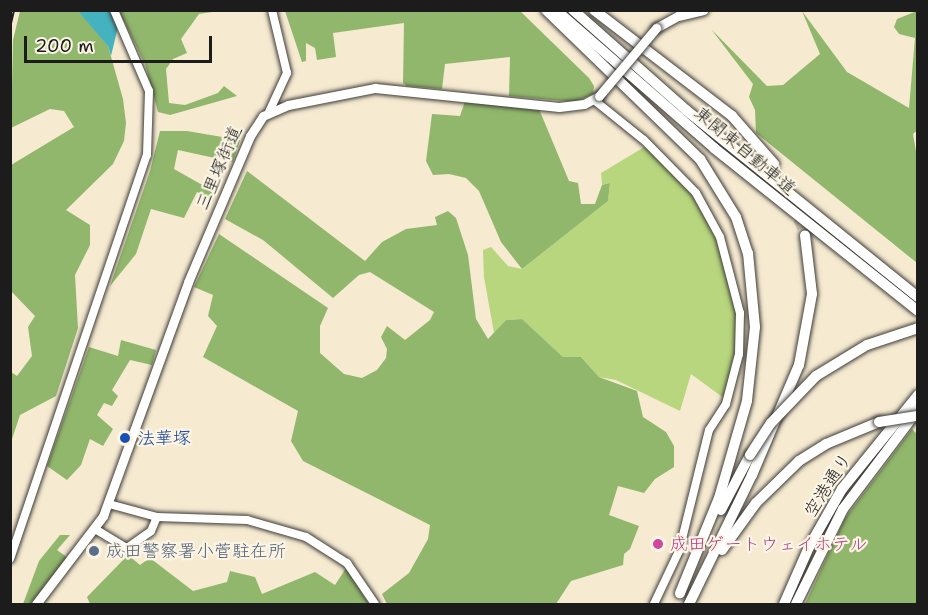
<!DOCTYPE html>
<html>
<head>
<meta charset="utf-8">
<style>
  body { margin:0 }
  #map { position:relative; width:928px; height:615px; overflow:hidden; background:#f6ead1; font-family:"Shantell Sans","Klee One",sans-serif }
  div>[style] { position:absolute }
  .green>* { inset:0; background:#b7d67d }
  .forest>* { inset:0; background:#91b76c }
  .water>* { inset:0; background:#45b3bf }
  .highway-tunnel>* { height:10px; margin-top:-5px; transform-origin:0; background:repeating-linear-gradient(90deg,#cac1ad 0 10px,transparent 0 15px) }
  .roads { filter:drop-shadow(0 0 2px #3d3b37) drop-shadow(0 0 2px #3d3b37) }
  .minor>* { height:8px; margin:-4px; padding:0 4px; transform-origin:4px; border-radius:4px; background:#fff }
  .major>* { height:9px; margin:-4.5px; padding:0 4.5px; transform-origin:4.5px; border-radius:4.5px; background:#fff }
  .highway>* { height:10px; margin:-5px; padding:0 5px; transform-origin:5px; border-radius:5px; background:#fff }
  .rail>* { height:1.5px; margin:-0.75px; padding:0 0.75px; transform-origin:0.75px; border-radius:0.75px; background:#1c1c1c }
  .bridges { filter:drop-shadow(0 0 2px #3d3b37) drop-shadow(0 0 2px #3d3b37) }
  .major-bridge>* { height:9px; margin:-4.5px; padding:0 4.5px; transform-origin:4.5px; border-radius:4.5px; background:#fff }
  .highway-bridge>* { height:10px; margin:-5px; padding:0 5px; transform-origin:5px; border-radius:5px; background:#fff }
  .dots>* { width:16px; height:16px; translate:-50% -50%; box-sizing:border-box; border:3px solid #fcf5e5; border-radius:50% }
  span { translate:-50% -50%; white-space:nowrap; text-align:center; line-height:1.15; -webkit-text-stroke:4.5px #fcf5e5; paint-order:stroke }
  .street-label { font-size:18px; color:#1c1c1c }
  .transit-label { font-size:18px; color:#164399 }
  .left { translate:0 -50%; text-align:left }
  .hotel-label { font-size:18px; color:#b23c85 }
  .service-label { font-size:18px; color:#4e5e75 }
  .frame { position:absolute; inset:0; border:12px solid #1c1c1c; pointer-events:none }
  .scale { position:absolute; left:24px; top:36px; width:188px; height:27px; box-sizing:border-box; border:3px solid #1c1c1c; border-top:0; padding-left:8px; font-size:18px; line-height:21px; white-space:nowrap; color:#1c1c1c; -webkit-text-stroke:4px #fcf5e5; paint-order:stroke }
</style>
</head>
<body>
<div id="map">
  <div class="green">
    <div style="clip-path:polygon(646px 146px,677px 175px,701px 205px,715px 231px,738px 319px,738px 344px,725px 399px,691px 374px,680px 411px,616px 380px,599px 377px,581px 357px,563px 357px,522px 319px,506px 320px,494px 333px,484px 277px,483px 250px,491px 247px,508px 266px,522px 269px,608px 201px,610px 183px,602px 185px,601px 173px)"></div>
  </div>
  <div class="forest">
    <div style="clip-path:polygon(20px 11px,78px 11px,89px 21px,108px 46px,123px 99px,126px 123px,124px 141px,113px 164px,66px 210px,90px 225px,90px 245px,75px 275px,78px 328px,56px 396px,20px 415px,11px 442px,11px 372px,17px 376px,32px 356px,28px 327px,35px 316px,11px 291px,11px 165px,74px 127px,64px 111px,50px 109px,11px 128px,13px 40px)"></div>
    <div style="clip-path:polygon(119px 11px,219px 11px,199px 14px,181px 39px,187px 53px,173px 59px,166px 69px,169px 103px,185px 105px,218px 93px,224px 86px,237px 96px,170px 115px,158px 112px,145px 64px)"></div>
    <div style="clip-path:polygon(285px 11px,520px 11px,589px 78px,594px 86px,593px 94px,575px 102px,509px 96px,510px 57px,445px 64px,442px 89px,407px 86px,403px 83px,404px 23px,333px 33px,336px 57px,317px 60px,315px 48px,306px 43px,306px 61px,302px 62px)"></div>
    <div style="clip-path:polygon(802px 11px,847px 72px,909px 108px,915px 38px,899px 34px,894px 27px,897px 19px,917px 11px,918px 130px,913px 134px,918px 163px,917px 263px,756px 133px,755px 110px,749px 97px,753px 84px,711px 29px,767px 86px,783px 85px,820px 54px)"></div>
    <div style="clip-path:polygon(465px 101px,539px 109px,569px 181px,578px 183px,581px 204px,595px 204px,602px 185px,610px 183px,608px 201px,522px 269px,501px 242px,479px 191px,466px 178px,449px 174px,433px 175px,426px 161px,432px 114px,460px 116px)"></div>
    <div style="clip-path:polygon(160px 131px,187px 131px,240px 140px,233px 162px,178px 150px,174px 169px,213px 191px,209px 198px,197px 192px,184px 218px,151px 209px,136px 254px,110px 286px,150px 171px)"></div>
    <div style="clip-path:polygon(247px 171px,365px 261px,382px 242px,406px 229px,437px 225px,435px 217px,448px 211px,456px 218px,468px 255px,476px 319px,488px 339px,506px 320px,522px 319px,563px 357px,581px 357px,599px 377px,637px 391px,643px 417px,666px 432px,674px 446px,674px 467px,655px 479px,644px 493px,618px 486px,609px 515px,639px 526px,630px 549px,624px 554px,623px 565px,571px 581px,556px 604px,387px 604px,382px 594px,409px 573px,428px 539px,430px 525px,303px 461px,291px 441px,298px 411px,203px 357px,217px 326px,208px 316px,213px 295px,194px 287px,219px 234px,328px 308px,320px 326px,320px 353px,344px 374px,362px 378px,377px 370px,386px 358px,387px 349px,381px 337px,387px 326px,405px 340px,430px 320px,434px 312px,370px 272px,359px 275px,333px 298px,263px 240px,225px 219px)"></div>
    <div style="clip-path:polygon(121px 340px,156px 350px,152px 365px,130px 360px,112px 390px,118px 396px,112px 406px,104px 403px,97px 415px,113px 429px,103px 446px,90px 439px,81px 465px,67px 480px,47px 466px,89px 347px,118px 356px)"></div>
    <div style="clip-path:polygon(912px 429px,918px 435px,917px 604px,805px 604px,845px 518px)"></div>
    <div style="clip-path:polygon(60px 535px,70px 535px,57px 550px,68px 558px,31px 604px,23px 604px,39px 561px)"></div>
    <div style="clip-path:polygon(128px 555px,140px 565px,150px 558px,193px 591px,227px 582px,230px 571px,255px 577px,262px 594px,315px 572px,335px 585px,346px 568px,369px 604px,90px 604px,87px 597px)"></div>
  </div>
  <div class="water">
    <div style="clip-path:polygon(78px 11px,112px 11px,118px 27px,111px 56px,108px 46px)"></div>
  </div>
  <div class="highway-tunnel">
    <div style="left:774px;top:164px;width:77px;rotate:66.4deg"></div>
  </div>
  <div class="roads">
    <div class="minor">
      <div style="left:594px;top:100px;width:64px;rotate:38.7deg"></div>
      <div style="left:644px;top:140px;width:74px;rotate:45.5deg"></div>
      <div style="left:696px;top:193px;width:50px;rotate:61.4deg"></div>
      <div style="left:720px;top:237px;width:79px;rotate:75.3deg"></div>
      <div style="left:740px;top:313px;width:41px;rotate:91.4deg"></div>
      <div style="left:739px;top:354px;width:52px;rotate:104.6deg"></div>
      <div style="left:726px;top:404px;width:31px;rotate:123deg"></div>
      <div style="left:709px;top:430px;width:125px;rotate:103.9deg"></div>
      <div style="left:679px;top:551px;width:59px;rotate:115.3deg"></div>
      <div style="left:269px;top:112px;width:43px;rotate:-65.2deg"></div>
      <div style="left:287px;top:73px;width:65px;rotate:-103.4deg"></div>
      <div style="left:109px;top:504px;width:50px;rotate:15.2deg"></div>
      <div style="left:157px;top:517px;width:90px;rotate:1.9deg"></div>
      <div style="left:247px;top:520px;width:61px;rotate:16.1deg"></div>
      <div style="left:306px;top:537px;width:49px;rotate:32.4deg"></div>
      <div style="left:347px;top:563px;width:50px;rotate:55.7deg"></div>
      <div style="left:95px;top:529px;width:37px;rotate:31deg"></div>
      <div style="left:127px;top:548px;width:29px;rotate:-35deg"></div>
      <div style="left:151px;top:531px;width:15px;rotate:-67deg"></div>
      <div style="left:10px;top:559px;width:427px;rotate:-71.3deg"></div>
      <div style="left:147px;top:155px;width:64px;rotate:-88.2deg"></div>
      <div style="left:149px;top:91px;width:88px;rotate:-113.4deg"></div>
    </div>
    <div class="major">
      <div style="left:656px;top:28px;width:25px;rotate:-29deg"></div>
      <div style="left:678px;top:16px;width:26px;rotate:-13deg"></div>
      <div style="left:36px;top:604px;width:111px;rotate:-52.7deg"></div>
      <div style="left:103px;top:516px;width:249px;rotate:-70deg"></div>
      <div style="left:188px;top:282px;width:159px;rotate:-67deg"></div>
      <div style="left:250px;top:136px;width:24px;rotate:-57deg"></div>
      <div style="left:263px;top:116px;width:27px;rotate:-24deg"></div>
      <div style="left:288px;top:105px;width:89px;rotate:-11.1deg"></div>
      <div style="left:375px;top:88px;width:185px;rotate:5.9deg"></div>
      <div style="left:559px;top:107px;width:25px;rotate:-7deg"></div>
      <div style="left:584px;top:104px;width:17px;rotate:-28deg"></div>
    </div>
    <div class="highway">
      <div style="left:546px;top:10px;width:214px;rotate:44.1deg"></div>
      <div style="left:700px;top:159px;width:68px;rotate:58.2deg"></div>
      <div style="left:736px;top:217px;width:38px;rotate:72deg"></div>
      <div style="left:748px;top:253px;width:74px;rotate:84.6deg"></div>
      <div style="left:755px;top:327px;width:74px;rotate:96.2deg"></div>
      <div style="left:747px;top:401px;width:101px;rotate:106.1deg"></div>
      <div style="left:719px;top:498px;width:103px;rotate:112.3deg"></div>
      <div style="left:556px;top:10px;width:210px;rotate:41.1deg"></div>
      <div style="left:714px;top:148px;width:261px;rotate:38.6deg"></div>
      <div style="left:573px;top:10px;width:151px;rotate:41.5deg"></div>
      <div style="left:686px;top:110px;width:298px;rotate:38.9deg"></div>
      <div style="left:594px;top:10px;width:174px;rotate:37.5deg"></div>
      <div style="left:732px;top:116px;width:64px;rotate:48.8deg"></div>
      <div style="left:721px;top:510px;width:62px;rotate:-62.2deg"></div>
      <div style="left:722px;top:550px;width:58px;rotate:-54.1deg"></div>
      <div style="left:756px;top:503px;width:60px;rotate:-44.3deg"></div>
      <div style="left:799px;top:461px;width:32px;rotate:-32deg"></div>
      <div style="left:826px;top:444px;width:57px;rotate:-22.5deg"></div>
      <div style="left:689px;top:604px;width:144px;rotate:-64deg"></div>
      <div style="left:752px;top:475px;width:120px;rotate:-66.9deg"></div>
      <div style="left:799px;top:365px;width:72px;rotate:-79.6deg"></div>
      <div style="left:812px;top:294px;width:59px;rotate:-96.8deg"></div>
      <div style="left:784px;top:604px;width:62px;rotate:-66.3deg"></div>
      <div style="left:809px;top:547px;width:67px;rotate:-60.4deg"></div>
      <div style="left:842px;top:489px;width:121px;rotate:-51deg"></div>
      <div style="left:796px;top:604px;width:106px;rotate:-63.7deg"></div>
      <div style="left:843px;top:509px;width:124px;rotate:-52.9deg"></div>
    </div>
  </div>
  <div class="rail">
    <div style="left:10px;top:28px;width:18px;rotate:-77deg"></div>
  </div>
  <div class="bridges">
    <div class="major-bridge">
      <div style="left:599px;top:96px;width:89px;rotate:-50deg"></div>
    </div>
    <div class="highway-bridge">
      <div style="left:879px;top:422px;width:39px;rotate:-9deg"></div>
      <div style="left:750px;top:455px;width:38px;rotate:-57deg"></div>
      <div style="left:771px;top:423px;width:65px;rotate:-46.2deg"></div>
      <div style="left:816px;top:376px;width:60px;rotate:-31.3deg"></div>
      <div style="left:867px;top:345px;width:54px;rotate:-18.4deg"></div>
    </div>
  </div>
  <div class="dots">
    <div style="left:125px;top:438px;background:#1a4fb4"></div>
    <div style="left:658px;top:544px;background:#d1479c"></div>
    <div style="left:94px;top:551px;background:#5c6f8a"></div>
  </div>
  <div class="street-label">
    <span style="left:745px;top:151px;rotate:40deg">東関東自動車道</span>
    <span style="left:219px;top:168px;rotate:-67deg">三里塚街道</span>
    <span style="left:828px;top:485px;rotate:-57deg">空港通り</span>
  </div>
  <div class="transit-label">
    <span class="left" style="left:137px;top:438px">法華塚</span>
  </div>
  <div class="hotel-label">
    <span class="left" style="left:670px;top:544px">成田ゲートウェイホテル</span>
  </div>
  <div class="service-label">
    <span class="left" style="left:106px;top:551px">成田警察署小菅駐在所</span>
  </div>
  <div class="frame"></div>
  <div class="scale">200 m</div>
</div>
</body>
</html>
